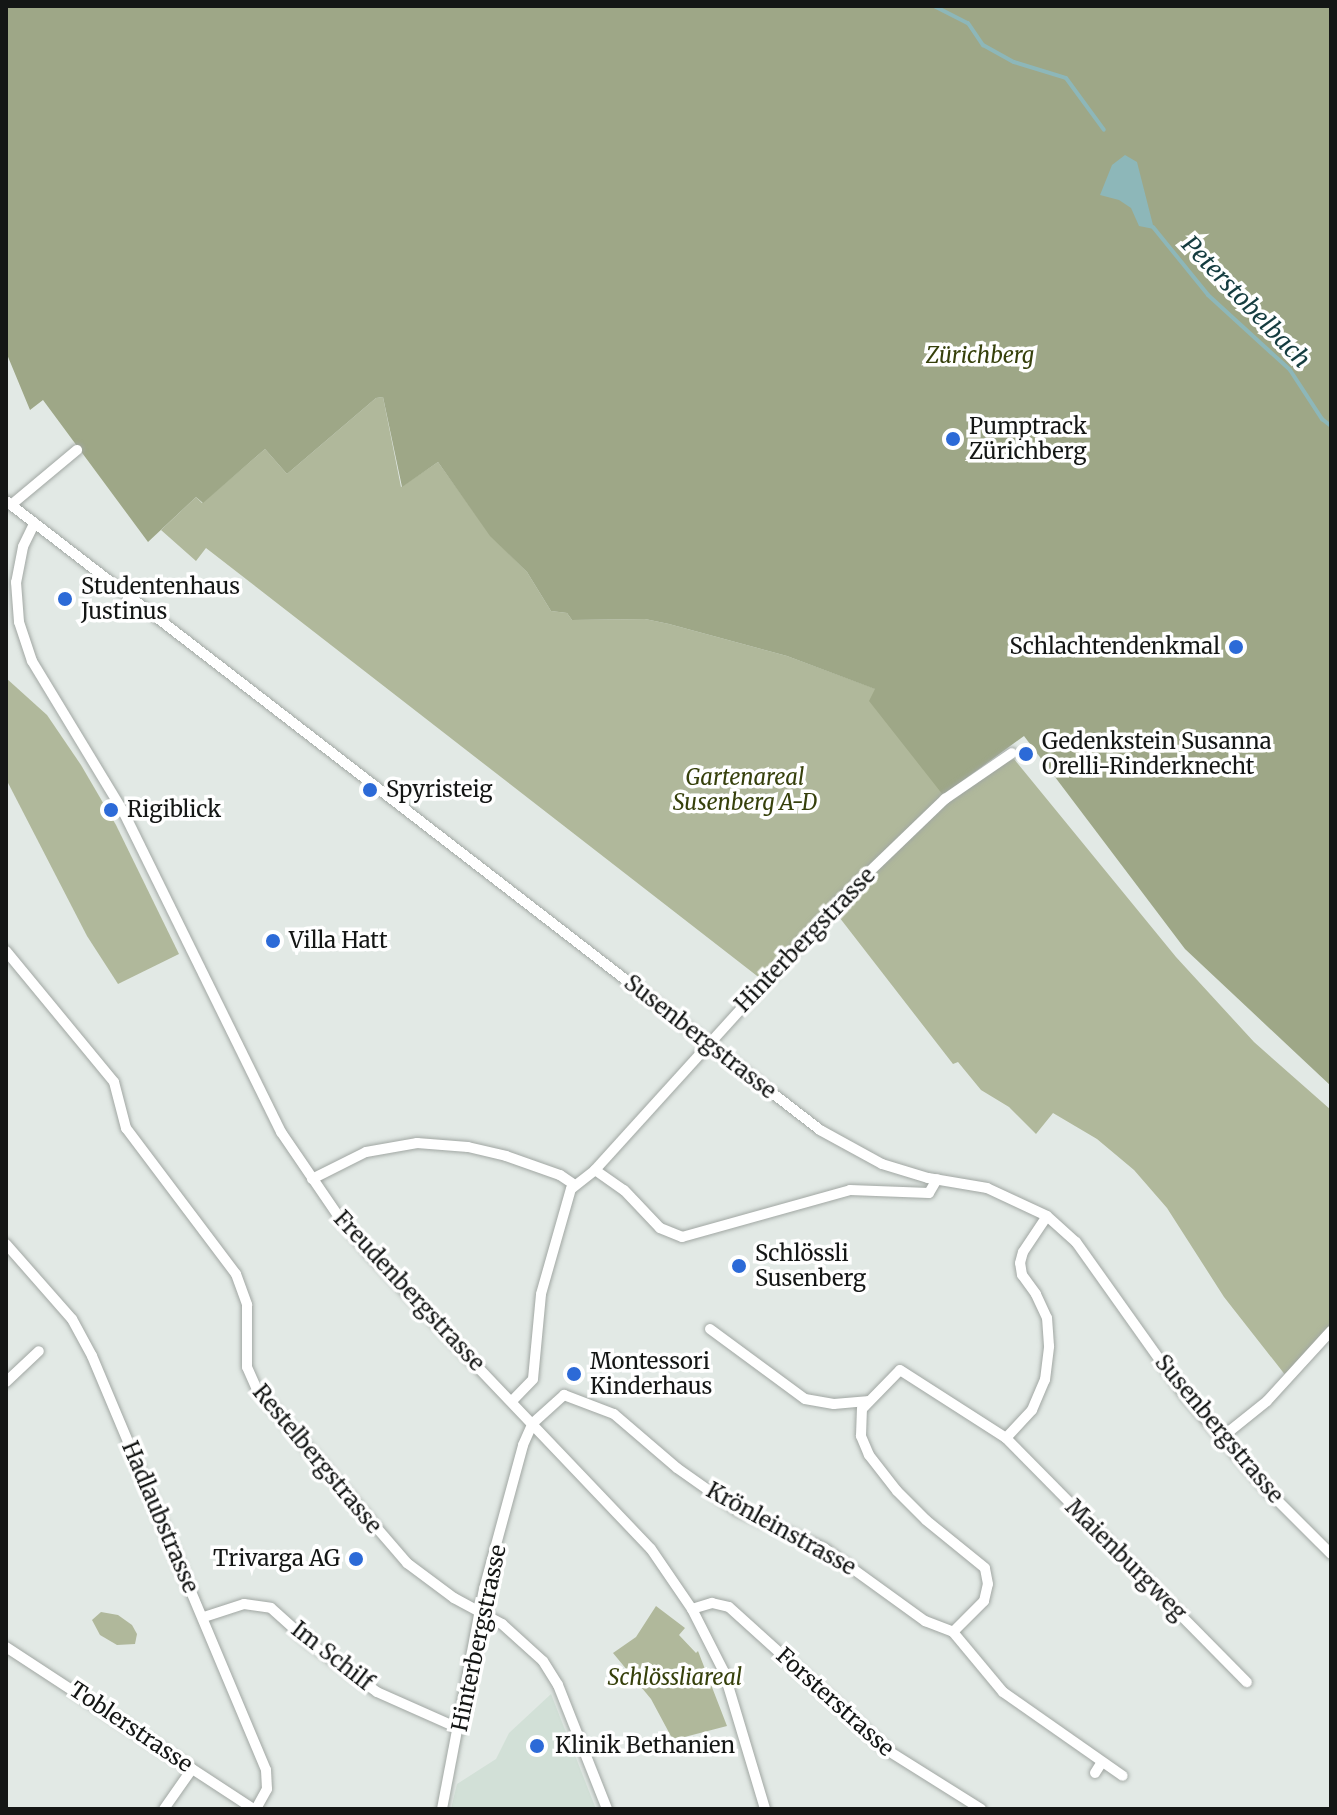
<!DOCTYPE html>
<html>
<head>
<meta charset="utf-8">
<style>
  body { margin:0 }
  #map { position:relative; width:1337px; height:1815px; overflow:hidden; background:#e2e9e5; font-family:Merriweather,serif }
  div>[style] { position:absolute }
  .built>* { inset:0; background:#d2e0d7 }
  .green>* { inset:0; background:#b0b89b }
  .forest>* { inset:0; background:#9ea787 }
  .water>* { inset:0; background:#8db7b9 }
  .stream>* { height:4px; margin:-2px; padding:0 2px; transform-origin:2px; border-radius:2px; background:#8db7b9 }
  .roads { filter:drop-shadow(0 0 2px #a1a7a3) drop-shadow(0 0 2px #a1a7a3) }
  .minor>* { height:10px; margin:-5px; padding:0 5px; transform-origin:5px; border-radius:5px; background:#fff }
  .dots>* { width:22px; height:22px; translate:-50% -50%; box-sizing:border-box; border:4px solid #fff; border-radius:50% }
  span { translate:-50% -50%; white-space:nowrap; text-align:center; line-height:1.15; -webkit-text-stroke:7px #fff; paint-order:stroke }
  .park-label { font-size:22px; color:#36400b; font-style:italic }
  .poi-label { font-size:22px; color:#141615 }
  .left { translate:0 -50%; text-align:left }
  .right { translate:-100% -50%; text-align:right }
  .street-label { font-size:22px; color:#141615 }
  .water-label { font-size:24px; color:#143c3f; font-style:italic }
  .frame { position:absolute; inset:0; border:8px solid #141615; pointer-events:none }
</style>
</head>
<body>
<div id="map">
  <div class="built">
    <div style="clip-path:polygon(551px 1694px,596px 1809px,451px 1809px,457px 1784px,496px 1759px,509px 1733px)"></div>
  </div>
  <div class="green">
    <div style="clip-path:polygon(383px 397px,401px 487px,438px 462px,491px 536px,527px 572px,551px 611px,567px 613px,572px 620px,645px 619px,669px 624px,787px 656px,876px 689px,948px 800px,999px 765px,1014px 759px,1176px 957px,1254px 1042px,1331px 1110px,1331px 1327px,1286px 1376px,1224px 1297px,1167px 1208px,1134px 1170px,1097px 1139px,1053px 1113px,1036px 1134px,1009px 1107px,981px 1090px,958px 1062px,953px 1064px,829px 904px,761px 979px,206px 548px,196px 561px,161px 530px,196px 497px,202px 503px,265px 449px,287px 474px,376px 398px)"></div>
    <div style="clip-path:polygon(6px 678px,47px 715px,81px 765px,116px 825px,179px 954px,118px 984px,87px 936px,6px 779px)"></div>
    <div style="clip-path:polygon(656px 1606px,685px 1628px,679px 1635px,696px 1653px,698px 1651px,727px 1726px,673px 1740px,651px 1699px,613px 1653px,636px 1637px)"></div>
    <div style="clip-path:polygon(101px 1612px,118px 1615px,132px 1625px,137px 1634px,135px 1644px,117px 1645px,100px 1635px,92px 1620px)"></div>
  </div>
  <div class="forest">
    <div style="clip-path:polygon(6px 6px,1331px 6px,1331px 1086px,1185px 949px,1024px 736px,943px 795px,869px 701px,875px 689px,787px 656px,669px 624px,645px 619px,572px 620px,567px 613px,551px 611px,527px 572px,490px 536px,438px 462px,402px 487px,383px 397px,376px 398px,287px 474px,265px 449px,203px 503px,196px 497px,148px 542px,43px 400px,30px 410px,6px 352px)"></div>
  </div>
  <div class="water">
    <div style="clip-path:polygon(1125px 155px,1137px 162px,1154px 229px,1139px 226px,1131px 208px,1119px 200px,1100px 195px,1112px 165px)"></div>
  </div>
  <div class="stream">
    <div style="left:934px;top:6px;width:38px;rotate:27deg"></div>
    <div style="left:968px;top:23px;width:27px;rotate:56deg"></div>
    <div style="left:983px;top:45px;width:35px;rotate:29deg"></div>
    <div style="left:1014px;top:62px;width:54px;rotate:17.1deg"></div>
    <div style="left:1066px;top:78px;width:64px;rotate:53.8deg"></div>
    <div style="left:1153px;top:227px;width:87px;rotate:51deg"></div>
    <div style="left:1208px;top:295px;width:111px;rotate:42.4deg"></div>
    <div style="left:1290px;top:370px;width:59px;rotate:56.9deg"></div>
    <div style="left:1322px;top:419px;width:11px;rotate:38deg"></div>
  </div>
  <div class="roads">
    <div class="minor">
      <div style="left:6px;top:501px;width:1029px;rotate:37.69deg"></div>
      <div style="left:820px;top:1130px;width:71px;rotate:28.7deg"></div>
      <div style="left:882px;top:1164px;width:48px;rotate:16.9deg"></div>
      <div style="left:928px;top:1178px;width:60px;rotate:9.6deg"></div>
      <div style="left:987px;top:1188px;width:66px;rotate:25deg"></div>
      <div style="left:1047px;top:1216px;width:39px;rotate:42deg"></div>
      <div style="left:1076px;top:1242px;width:191px;rotate:54.6deg"></div>
      <div style="left:1187px;top:1398px;width:121px;rotate:49deg"></div>
      <div style="left:1266px;top:1489px;width:92px;rotate:45deg"></div>
      <div style="left:11px;top:505px;width:86px;rotate:-39.8deg"></div>
      <div style="left:34px;top:524px;width:25px;rotate:116deg"></div>
      <div style="left:23px;top:547px;width:36px;rotate:101deg"></div>
      <div style="left:16px;top:582px;width:40px;rotate:85.7deg"></div>
      <div style="left:19px;top:622px;width:41px;rotate:71.6deg"></div>
      <div style="left:32px;top:661px;width:178px;rotate:58.8deg"></div>
      <div style="left:124px;top:813px;width:356px;rotate:63.8deg"></div>
      <div style="left:281px;top:1132px;width:107px;rotate:55.7deg"></div>
      <div style="left:341px;top:1220px;width:45px;rotate:49.5deg"></div>
      <div style="left:370px;top:1254px;width:407px;rotate:46.4deg"></div>
      <div style="left:651px;top:1549px;width:73px;rotate:55.7deg"></div>
      <div style="left:692px;top:1609px;width:71px;rotate:63.1deg"></div>
      <div style="left:724px;top:1672px;width:143px;rotate:73.3deg"></div>
      <div style="left:6px;top:951px;width:170px;rotate:50.5deg"></div>
      <div style="left:114px;top:1082px;width:48px;rotate:75.4deg"></div>
      <div style="left:126px;top:1128px;width:183px;rotate:53deg"></div>
      <div style="left:236px;top:1274px;width:33px;rotate:70deg"></div>
      <div style="left:247px;top:1305px;width:62px;rotate:90deg"></div>
      <div style="left:247px;top:1367px;width:24px;rotate:66deg"></div>
      <div style="left:257px;top:1389px;width:230px;rotate:49.2deg"></div>
      <div style="left:407px;top:1563px;width:59px;rotate:36.7deg"></div>
      <div style="left:454px;top:1598px;width:55px;rotate:28.4deg"></div>
      <div style="left:502px;top:1624px;width:55px;rotate:42.1deg"></div>
      <div style="left:543px;top:1661px;width:28px;rotate:58deg"></div>
      <div style="left:558px;top:1685px;width:133px;rotate:68.4deg"></div>
      <div style="left:595px;top:1170px;width:35px;rotate:35deg"></div>
      <div style="left:624px;top:1190px;width:52px;rotate:46.5deg"></div>
      <div style="left:660px;top:1228px;width:24px;rotate:22deg"></div>
      <div style="left:682px;top:1237px;width:174px;rotate:-15.6deg"></div>
      <div style="left:850px;top:1190px;width:79px;rotate:2.2deg"></div>
      <div style="left:929px;top:1193px;width:16px;rotate:-60deg"></div>
      <div style="left:312px;top:1179px;width:60px;rotate:-26.6deg"></div>
      <div style="left:366px;top:1152px;width:52px;rotate:-10deg"></div>
      <div style="left:417px;top:1143px;width:51px;rotate:4.5deg"></div>
      <div style="left:468px;top:1147px;width:39px;rotate:13deg"></div>
      <div style="left:506px;top:1156px;width:57px;rotate:19.4deg"></div>
      <div style="left:560px;top:1175px;width:18px;rotate:34deg"></div>
      <div style="left:6px;top:1244px;width:100px;rotate:48.7deg"></div>
      <div style="left:72px;top:1319px;width:42px;rotate:61.6deg"></div>
      <div style="left:92px;top:1356px;width:449px;rotate:67.2deg"></div>
      <div style="left:266px;top:1770px;width:19px;rotate:87deg"></div>
      <div style="left:267px;top:1789px;width:23px;rotate:119deg"></div>
      <div style="left:710px;top:1329px;width:118px;rotate:36.4deg"></div>
      <div style="left:805px;top:1399px;width:29px;rotate:10deg"></div>
      <div style="left:834px;top:1404px;width:33px;rotate:-5deg"></div>
      <div style="left:6px;top:1382px;width:45px;rotate:-43.2deg"></div>
      <div style="left:512px;top:1401px;width:30px;rotate:-46deg"></div>
      <div style="left:533px;top:1379px;width:85px;rotate:-84.6deg"></div>
      <div style="left:541px;top:1294px;width:109px;rotate:-74.1deg"></div>
      <div style="left:571px;top:1189px;width:31px;rotate:-38deg"></div>
      <div style="left:595px;top:1170px;width:362px;rotate:-47.8deg"></div>
      <div style="left:838px;top:902px;width:149px;rotate:-43.9deg"></div>
      <div style="left:945px;top:799px;width:81px;rotate:-34.5deg"></div>
      <div style="left:1006px;top:1438px;width:38px;rotate:-47deg"></div>
      <div style="left:1032px;top:1410px;width:33px;rotate:-67deg"></div>
      <div style="left:1045px;top:1380px;width:34px;rotate:-83deg"></div>
      <div style="left:1049px;top:1346px;width:28px;rotate:-94deg"></div>
      <div style="left:1047px;top:1318px;width:26px;rotate:-115deg"></div>
      <div style="left:1036px;top:1294px;width:24px;rotate:-126deg"></div>
      <div style="left:1022px;top:1275px;width:12px;rotate:-99deg"></div>
      <div style="left:1020px;top:1263px;width:11px;rotate:-75deg"></div>
      <div style="left:1023px;top:1252px;width:43px;rotate:-56.3deg"></div>
      <div style="left:1221px;top:1438px;width:59px;rotate:-38.8deg"></div>
      <div style="left:1267px;top:1401px;width:95px;rotate:-47.6deg"></div>
      <div style="left:692px;top:1609px;width:21px;rotate:-17deg"></div>
      <div style="left:712px;top:1603px;width:17px;rotate:13deg"></div>
      <div style="left:729px;top:1607px;width:213px;rotate:42.1deg"></div>
      <div style="left:887px;top:1750px;width:111px;rotate:32.1deg"></div>
      <div style="left:204px;top:1617px;width:42px;rotate:-18deg"></div>
      <div style="left:244px;top:1604px;width:27px;rotate:8deg"></div>
      <div style="left:271px;top:1608px;width:52px;rotate:41.9deg"></div>
      <div style="left:310px;top:1643px;width:83px;rotate:36.2deg"></div>
      <div style="left:377px;top:1692px;width:91px;rotate:24deg"></div>
      <div style="left:953px;top:1632px;width:44px;rotate:-45deg"></div>
      <div style="left:984px;top:1601px;width:17px;rotate:-77deg"></div>
      <div style="left:988px;top:1584px;width:16px;rotate:-101deg"></div>
      <div style="left:985px;top:1568px;width:76px;rotate:-140.9deg"></div>
      <div style="left:926px;top:1520px;width:41px;rotate:-135deg"></div>
      <div style="left:897px;top:1491px;width:46px;rotate:-127.9deg"></div>
      <div style="left:869px;top:1455px;width:21px;rotate:-113deg"></div>
      <div style="left:861px;top:1436px;width:27px;rotate:-88deg"></div>
      <div style="left:862px;top:1409px;width:54px;rotate:-45.7deg"></div>
      <div style="left:900px;top:1370px;width:126px;rotate:32.7deg"></div>
      <div style="left:1006px;top:1438px;width:343px;rotate:45.4deg"></div>
      <div style="left:6px;top:1647px;width:296px;rotate:33.2deg"></div>
      <div style="left:1095px;top:1773px;width:13px;rotate:-58deg"></div>
      <div style="left:164px;top:1809px;width:49px;rotate:-55deg"></div>
      <div style="left:442px;top:1809px;width:224px;rotate:-79.2deg"></div>
      <div style="left:484px;top:1589px;width:149px;rotate:-74.8deg"></div>
      <div style="left:523px;top:1445px;width:24px;rotate:-66deg"></div>
      <div style="left:533px;top:1423px;width:42px;rotate:-42.1deg"></div>
      <div style="left:564px;top:1395px;width:53px;rotate:20.8deg"></div>
      <div style="left:614px;top:1414px;width:83px;rotate:40.6deg"></div>
      <div style="left:677px;top:1468px;width:75px;rotate:35.2deg"></div>
      <div style="left:738px;top:1511px;width:94px;rotate:23.3deg"></div>
      <div style="left:824px;top:1548px;width:125px;rotate:35.9deg"></div>
      <div style="left:925px;top:1621px;width:30px;rotate:21deg"></div>
      <div style="left:953px;top:1632px;width:78px;rotate:50.2deg"></div>
      <div style="left:1003px;top:1692px;width:146px;rotate:35deg"></div>
    </div>
  </div>
  <div class="dots">
    <div style="left:953px;top:439px;background:#2c6ad7"></div>
    <div style="left:65px;top:599px;background:#2c6ad7"></div>
    <div style="left:1236px;top:647px;background:#2c6ad7"></div>
    <div style="left:1026px;top:754px;background:#2c6ad7"></div>
    <div style="left:370px;top:790px;background:#2c6ad7"></div>
    <div style="left:111px;top:810px;background:#2c6ad7"></div>
    <div style="left:273px;top:941px;background:#2c6ad7"></div>
    <div style="left:739px;top:1266px;background:#2c6ad7"></div>
    <div style="left:574px;top:1374px;background:#2c6ad7"></div>
    <div style="left:356px;top:1559px;background:#2c6ad7"></div>
    <div style="left:537px;top:1746px;background:#2c6ad7"></div>
  </div>
  <div class="park-label">
    <span style="left:980px;top:356px">Zürichberg</span>
    <span style="left:745px;top:790px">Gartenareal<br>Susenberg A-D</span>
    <span style="left:675px;top:1678px">Schlössliareal</span>
  </div>
  <div class="poi-label">
    <span class="left" style="left:969px;top:439px">Pumptrack<br>Zürichberg</span>
    <span class="left" style="left:81px;top:599px">Studentenhaus<br>Justinus</span>
    <span class="right" style="left:1220px;top:647px">Schlachtendenkmal</span>
    <span class="left" style="left:1042px;top:754px">Gedenkstein Susanna<br>Orelli-Rinderknecht</span>
    <span class="left" style="left:386px;top:790px">Spyristeig</span>
    <span class="left" style="left:127px;top:810px">Rigiblick</span>
    <span class="left" style="left:289px;top:941px">Villa Hatt</span>
    <span class="left" style="left:755px;top:1266px">Schlössli<br>Susenberg</span>
    <span class="left" style="left:590px;top:1374px">Montessori<br>Kinderhaus</span>
    <span class="right" style="left:340px;top:1559px">Trivarga AG</span>
    <span class="left" style="left:555px;top:1746px">Klinik Bethanien</span>
  </div>
  <div class="street-label">
    <span style="left:805px;top:940px;rotate:-46deg">Hinterbergstrasse</span>
    <span style="left:700px;top:1037px;rotate:38deg">Susenbergstrasse</span>
    <span style="left:409px;top:1291px;rotate:47deg">Freudenbergstrasse</span>
    <span style="left:1219px;top:1429px;rotate:50deg">Susenbergstrasse</span>
    <span style="left:317px;top:1459px;rotate:50deg">Restelbergstrasse</span>
    <span style="left:160px;top:1517px;rotate:67deg">Hadlaubstrasse</span>
    <span style="left:781px;top:1529px;rotate:29deg">Krönleinstrasse</span>
    <span style="left:1126px;top:1560px;rotate:45deg">Maienburgweg</span>
    <span style="left:479px;top:1638px;rotate:-78deg">Hinterbergstrasse</span>
    <span style="left:332px;top:1656px;rotate:38deg">Im Schilf</span>
    <span style="left:835px;top:1702px;rotate:42deg">Forsterstrasse</span>
    <span style="left:131px;top:1727px;rotate:34deg">Toblerstrasse</span>
  </div>
  <div class="water-label">
    <span style="left:1246px;top:302px;rotate:46deg">Peterstobelbach</span>
  </div>
  <div class="frame"></div>
</div>
</body>
</html>
